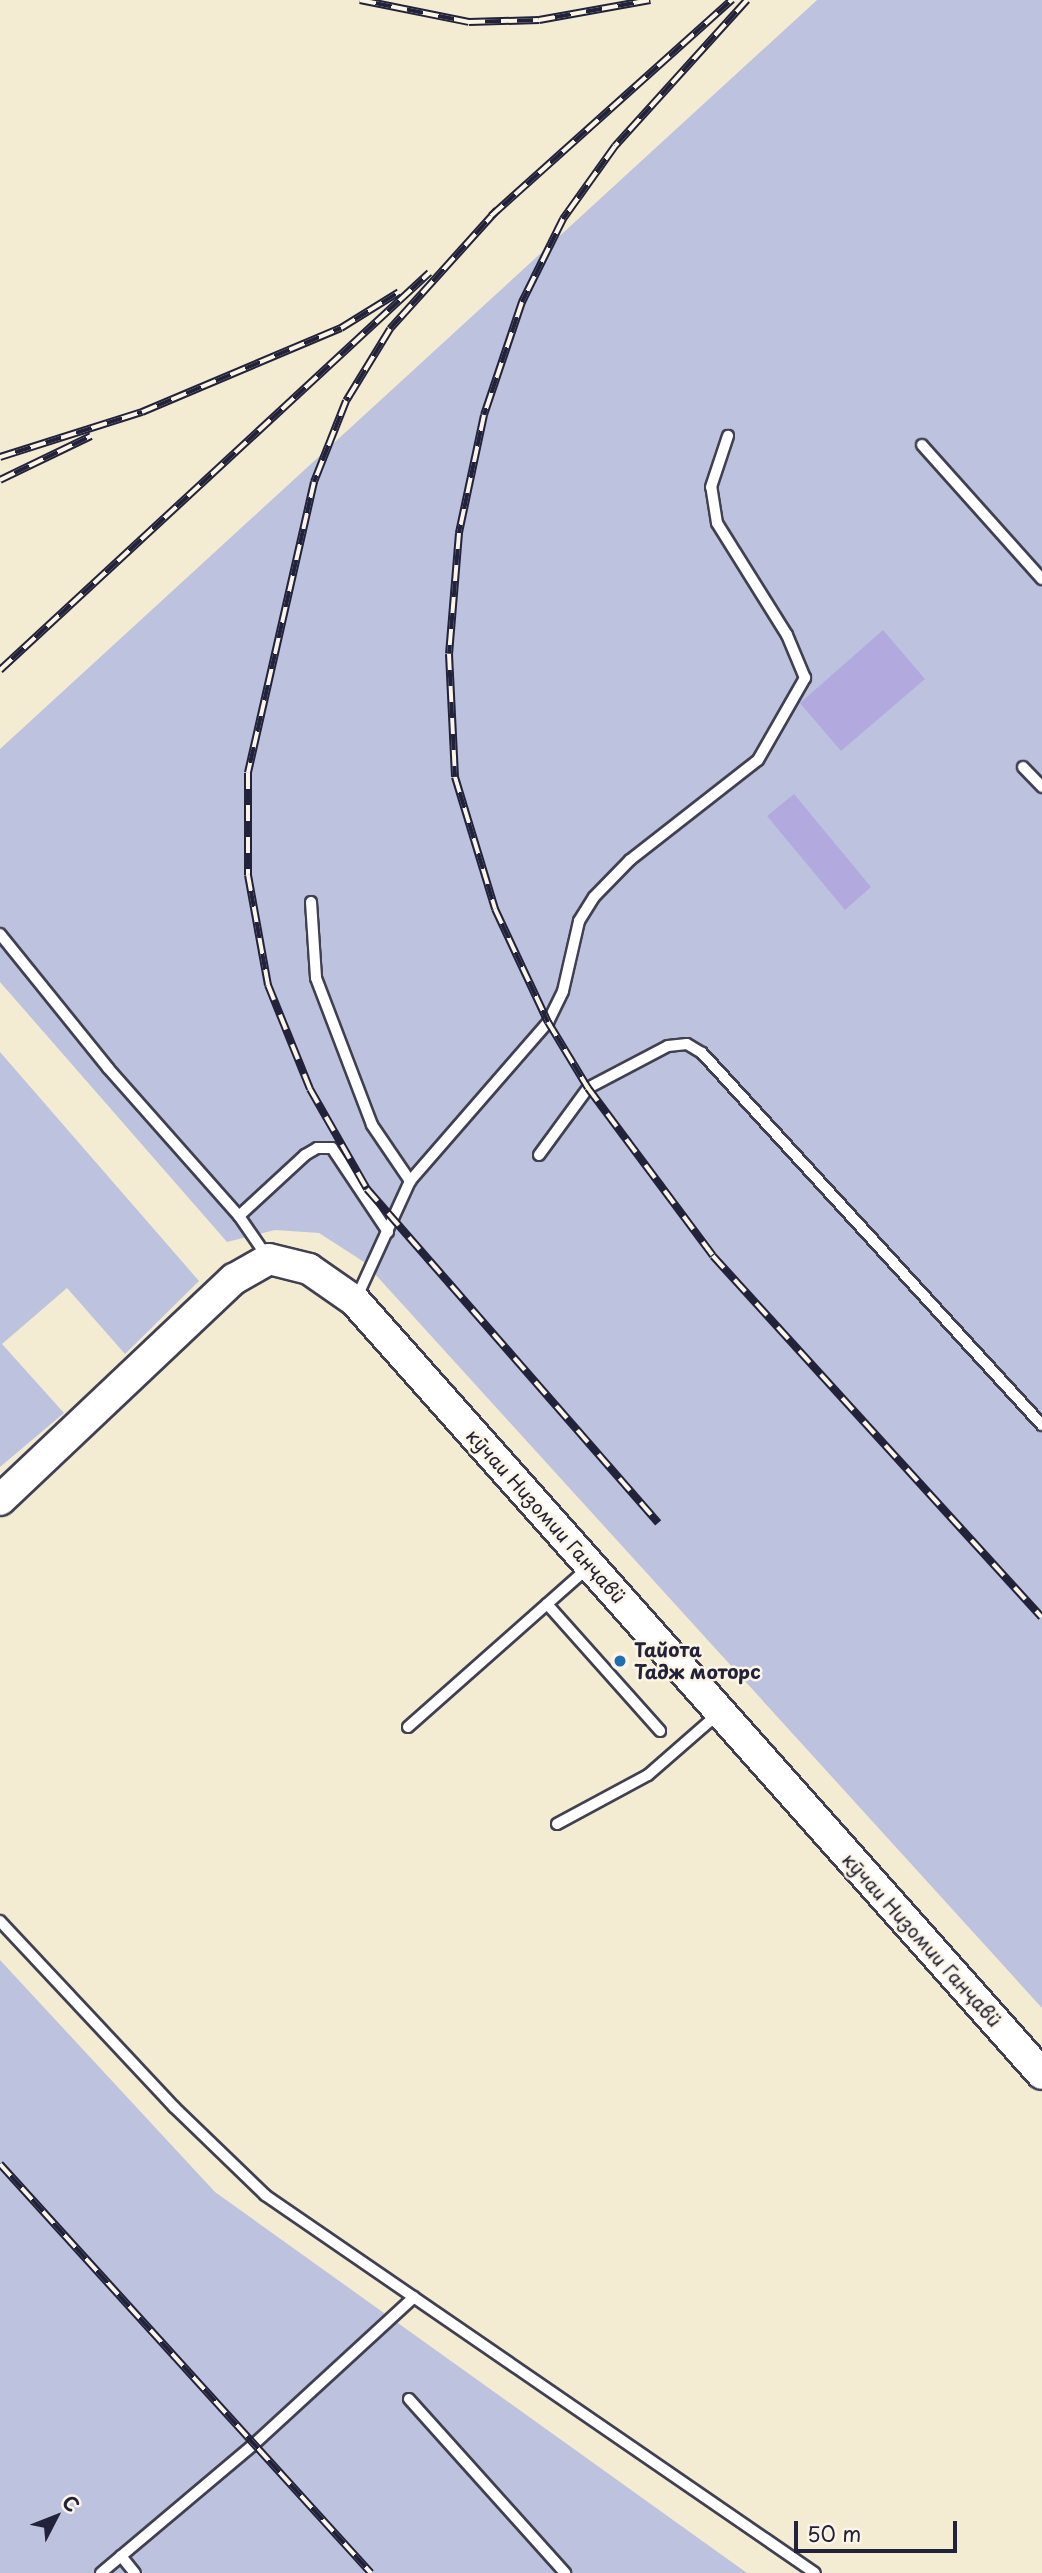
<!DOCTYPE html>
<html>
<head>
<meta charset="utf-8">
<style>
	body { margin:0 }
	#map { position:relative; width:1042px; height:2573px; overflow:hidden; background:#f3ecd3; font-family:"Playpen Sans",sans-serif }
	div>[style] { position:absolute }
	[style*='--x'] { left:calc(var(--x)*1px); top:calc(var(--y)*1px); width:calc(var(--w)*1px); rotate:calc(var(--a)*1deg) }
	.industrial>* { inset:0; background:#bdc3de }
	.building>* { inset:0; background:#b2a9df }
	.roads { filter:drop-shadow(2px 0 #414052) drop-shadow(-2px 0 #414052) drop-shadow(0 2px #414052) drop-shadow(0 -2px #414052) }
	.lane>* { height:10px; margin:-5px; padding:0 5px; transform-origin:5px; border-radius:5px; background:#fff }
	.secondary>* { height:30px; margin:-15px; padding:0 15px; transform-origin:15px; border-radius:15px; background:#fff }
	.rail>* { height:8px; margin-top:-4px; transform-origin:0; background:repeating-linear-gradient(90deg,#fcf5e5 0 16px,#22223b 0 32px); box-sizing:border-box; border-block:2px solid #22223b }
	.dots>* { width:19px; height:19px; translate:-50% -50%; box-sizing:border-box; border:4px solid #fcf5e5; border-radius:50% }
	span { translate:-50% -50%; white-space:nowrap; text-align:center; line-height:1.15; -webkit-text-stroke:5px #fcf5e5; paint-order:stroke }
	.street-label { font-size:19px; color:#22223b }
	.poi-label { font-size:19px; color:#22223b; font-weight:700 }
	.left { translate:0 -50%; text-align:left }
	.north { position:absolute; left:21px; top:2482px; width:70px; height:70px; -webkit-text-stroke:5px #fcf5e5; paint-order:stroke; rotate:48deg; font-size:19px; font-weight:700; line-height:28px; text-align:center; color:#22223b }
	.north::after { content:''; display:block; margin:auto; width:24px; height:32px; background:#22223b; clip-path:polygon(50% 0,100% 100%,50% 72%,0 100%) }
	.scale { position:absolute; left:794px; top:2521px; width:163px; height:32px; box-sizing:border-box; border:4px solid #22223b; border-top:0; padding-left:9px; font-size:21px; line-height:24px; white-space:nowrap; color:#22223b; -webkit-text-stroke:5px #fcf5e5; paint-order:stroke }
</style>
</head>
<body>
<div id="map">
	<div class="industrial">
		<div style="clip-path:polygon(817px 0,1042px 0,1042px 2008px,364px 1262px,319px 1233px,275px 1230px,227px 1242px,0 982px,0 749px)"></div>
		<div style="clip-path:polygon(0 1052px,199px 1281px,125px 1354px,67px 1288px,2px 1344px,64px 1413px,0 1467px)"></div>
		<div style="clip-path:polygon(0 1960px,215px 2192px,747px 2573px,0 2573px)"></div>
	</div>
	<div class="building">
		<div style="clip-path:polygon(883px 630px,925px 679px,841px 751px,800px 703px)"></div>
		<div style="clip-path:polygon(794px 794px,871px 887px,845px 910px,767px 816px)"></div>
	</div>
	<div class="roads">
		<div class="lane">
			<div style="--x:922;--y:445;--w:180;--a:48.2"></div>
			<div style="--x:1023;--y:767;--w:28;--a:46"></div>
			<div style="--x:311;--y:902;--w:76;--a:86.2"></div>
			<div style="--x:316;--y:978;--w:157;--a:69.1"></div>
			<div style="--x:372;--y:1125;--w:68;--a:55.8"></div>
			<div style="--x:0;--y:934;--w:172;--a:51.1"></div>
			<div style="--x:108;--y:1068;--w:198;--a:48.5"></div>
			<div style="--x:239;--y:1216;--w:51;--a:55.4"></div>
			<div style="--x:539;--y:1155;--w:83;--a:-53.8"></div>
			<div style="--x:588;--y:1088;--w:90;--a:-27.7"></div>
			<div style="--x:668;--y:1046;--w:19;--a:-6"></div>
			<div style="--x:687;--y:1044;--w:17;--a:31"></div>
			<div style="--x:702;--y:1053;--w:504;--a:47.57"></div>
			<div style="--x:239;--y:1216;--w:90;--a:-42.7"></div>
			<div style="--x:305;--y:1155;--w:14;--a:-30"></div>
			<div style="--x:317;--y:1148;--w:15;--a:0"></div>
			<div style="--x:332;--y:1148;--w:101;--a:56.3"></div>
			<div style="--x:356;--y:1299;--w:130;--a:-65.4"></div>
			<div style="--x:410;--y:1181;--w:211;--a:-49"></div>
			<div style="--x:548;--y:1022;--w:34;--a:-64"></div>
			<div style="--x:563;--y:991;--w:72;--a:-77.1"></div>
			<div style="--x:579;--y:921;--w:28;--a:-58"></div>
			<div style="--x:594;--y:897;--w:52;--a:-45.8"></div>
			<div style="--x:630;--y:860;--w:162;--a:-38"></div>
			<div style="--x:758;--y:760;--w:95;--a:-60.2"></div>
			<div style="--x:805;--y:678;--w:47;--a:-112.7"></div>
			<div style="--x:787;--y:635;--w:132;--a:-122"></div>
			<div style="--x:717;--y:523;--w:36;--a:-99"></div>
			<div style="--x:711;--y:487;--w:54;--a:-71.6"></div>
			<div style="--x:547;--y:1604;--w:170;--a:48.3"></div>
			<div style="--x:408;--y:1727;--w:240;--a:-41.5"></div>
			<div style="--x:557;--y:1824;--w:103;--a:-28.3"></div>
			<div style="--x:648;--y:1775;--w:93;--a:-41.1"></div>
			<div style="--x:0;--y:1921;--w:255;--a:46.9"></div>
			<div style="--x:174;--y:2107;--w:127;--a:44"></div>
			<div style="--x:265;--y:2195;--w:667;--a:34.5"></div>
			<div style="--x:409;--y:2399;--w:234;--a:48.1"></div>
			<div style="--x:121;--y:2556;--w:22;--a:51"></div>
			<div style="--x:101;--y:2573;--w:197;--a:-40.1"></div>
			<div style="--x:252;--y:2446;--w:220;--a:-42.6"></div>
		</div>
		<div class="secondary">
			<div style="--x:0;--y:1500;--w:322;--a:-43.4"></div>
			<div style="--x:234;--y:1279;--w:40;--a:-29.7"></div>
			<div style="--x:269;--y:1259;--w:41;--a:14"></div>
			<div style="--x:309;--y:1269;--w:56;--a:34.8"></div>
			<div style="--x:355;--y:1301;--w:1034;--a:48.37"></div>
		</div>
	</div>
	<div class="rail">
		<div style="--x:360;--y:0;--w:111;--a:11.4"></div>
		<div style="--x:469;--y:22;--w:70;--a:-1.6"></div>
		<div style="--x:539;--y:20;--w:113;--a:-10.2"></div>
		<div style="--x:747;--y:0;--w:197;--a:132.1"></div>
		<div style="--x:615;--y:146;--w:90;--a:125.5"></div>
		<div style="--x:563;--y:219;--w:93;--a:116.3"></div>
		<div style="--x:522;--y:302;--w:119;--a:108.6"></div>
		<div style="--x:484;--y:415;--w:121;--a:102"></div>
		<div style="--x:459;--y:533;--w:121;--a:94.7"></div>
		<div style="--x:449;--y:654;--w:123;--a:87.2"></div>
		<div style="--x:455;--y:777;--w:138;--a:73.1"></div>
		<div style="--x:495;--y:909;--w:125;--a:64.9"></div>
		<div style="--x:548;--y:1022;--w:77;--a:58.8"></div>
		<div style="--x:588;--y:1088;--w:209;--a:53.3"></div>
		<div style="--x:713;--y:1256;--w:488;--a:47.7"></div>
		<div style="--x:497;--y:210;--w:160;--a:132"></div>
		<div style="--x:390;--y:329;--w:84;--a:121.4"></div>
		<div style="--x:346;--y:401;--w:87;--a:111.6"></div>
		<div style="--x:314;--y:482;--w:298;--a:102.8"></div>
		<div style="--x:248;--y:773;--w:102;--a:90"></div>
		<div style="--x:248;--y:875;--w:112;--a:79.7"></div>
		<div style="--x:268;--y:985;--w:112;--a:68"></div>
		<div style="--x:310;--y:1089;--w:115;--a:60.3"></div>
		<div style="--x:367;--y:1189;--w:443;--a:48.9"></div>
		<div style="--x:491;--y:216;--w:324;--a:-41.9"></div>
		<div style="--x:0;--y:457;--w:149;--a:-17.6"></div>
		<div style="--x:142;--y:412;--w:216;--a:-22.9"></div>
		<div style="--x:341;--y:328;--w:68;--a:-31.8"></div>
		<div style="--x:0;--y:480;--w:101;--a:-25.8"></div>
		<div style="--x:0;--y:670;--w:585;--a:-42.78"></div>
		<div style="--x:0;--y:2164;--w:552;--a:47.79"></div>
	</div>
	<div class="dots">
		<div style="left:620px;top:1661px;background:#1f6fb2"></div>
	</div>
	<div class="street-label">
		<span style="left:546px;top:1516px;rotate:48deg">кӯчаи Низомии Ганҷавӣ</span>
		<span style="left:922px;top:1940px;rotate:48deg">кӯчаи Низомии Ганҷавӣ</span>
	</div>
	<div class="poi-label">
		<span class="left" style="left:634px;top:1661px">Тайота<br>Тадж моторс</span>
	</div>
	<div class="north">С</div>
	<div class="scale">50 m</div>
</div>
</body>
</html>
